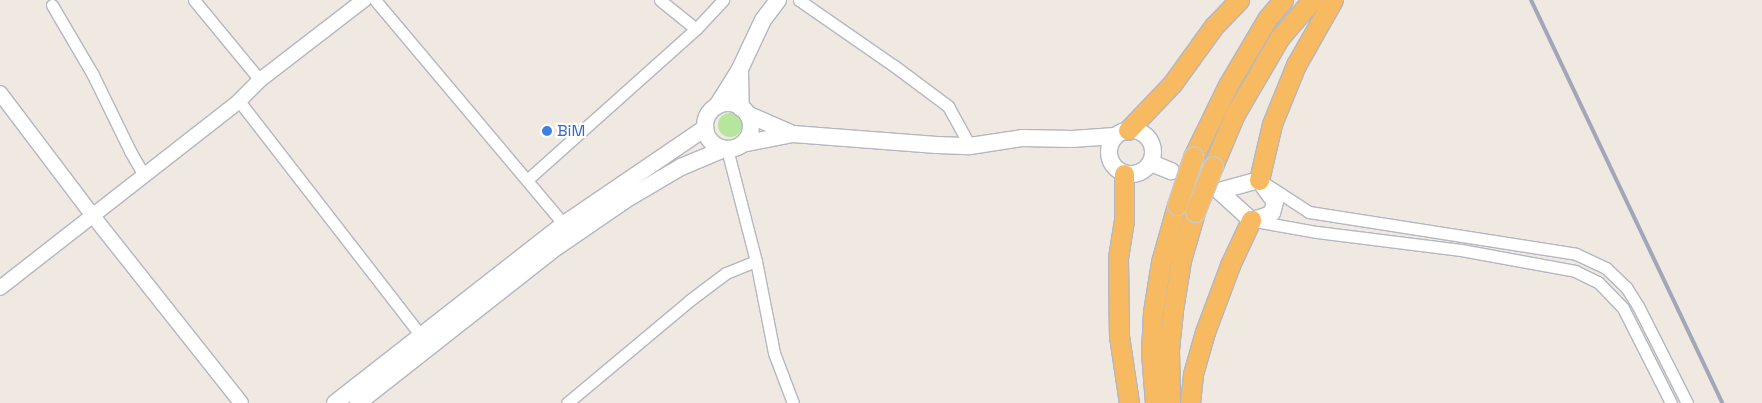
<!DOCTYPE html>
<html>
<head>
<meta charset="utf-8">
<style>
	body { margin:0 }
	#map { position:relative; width:1762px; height:403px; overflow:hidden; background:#efe9e1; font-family:"Space Grotesk",sans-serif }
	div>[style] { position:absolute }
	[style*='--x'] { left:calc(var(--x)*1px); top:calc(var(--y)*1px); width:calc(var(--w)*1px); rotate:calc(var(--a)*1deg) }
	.green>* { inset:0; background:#b6e59e }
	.round { border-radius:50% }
	.roads { filter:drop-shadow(1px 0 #b4b7c1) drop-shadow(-1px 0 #b4b7c1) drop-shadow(0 1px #b4b7c1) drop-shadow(0 -1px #b4b7c1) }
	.minor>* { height:11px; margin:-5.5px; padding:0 5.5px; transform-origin:5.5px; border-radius:5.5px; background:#fff }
	.tertiary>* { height:14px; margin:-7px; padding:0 7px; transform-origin:7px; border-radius:7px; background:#fff }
	.secondary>* { height:16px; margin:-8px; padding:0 8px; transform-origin:8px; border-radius:8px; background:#fff }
	.secondary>.ring { margin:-8px; padding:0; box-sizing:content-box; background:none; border:16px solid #fff; border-radius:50% }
	.trunk>* { height:19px; margin:-9.5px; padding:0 9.5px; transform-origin:9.5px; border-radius:9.5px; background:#f8ba60 }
	.rail>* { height:4px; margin:-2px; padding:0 2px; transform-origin:2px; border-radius:2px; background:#a3a6b8 }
	.bridges { filter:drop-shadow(1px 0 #c9c9c9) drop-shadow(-1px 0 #c9c9c9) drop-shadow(0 1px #c9c9c9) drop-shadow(0 -1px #c9c9c9) }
	.trunk-bridge>* { height:19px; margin:-9.5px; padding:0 9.5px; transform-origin:9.5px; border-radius:9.5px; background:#f8ba60 }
	.dots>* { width:14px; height:14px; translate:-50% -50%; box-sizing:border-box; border:2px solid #fff; border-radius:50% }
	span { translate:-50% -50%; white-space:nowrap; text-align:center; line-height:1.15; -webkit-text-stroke:4.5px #fff; paint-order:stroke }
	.shop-label { font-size:16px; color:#366cbe }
	.left { translate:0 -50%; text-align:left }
</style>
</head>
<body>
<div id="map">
	<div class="green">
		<div class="round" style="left:718px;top:113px;width:24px;height:24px"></div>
	</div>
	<div class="roads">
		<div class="minor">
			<div style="--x:194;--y:0;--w:104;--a:50.5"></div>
			<div style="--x:375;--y:0;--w:301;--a:49.9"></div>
			<div style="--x:660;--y:0;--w:46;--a:38.9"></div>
			<div style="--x:799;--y:0;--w:114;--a:34.7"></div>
			<div style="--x:893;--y:65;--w:69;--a:36.7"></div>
			<div style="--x:948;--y:106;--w:46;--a:61.2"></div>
			<div style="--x:52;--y:5;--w:81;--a:59.6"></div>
			<div style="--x:93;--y:75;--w:85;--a:64"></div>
			<div style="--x:130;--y:151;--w:28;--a:60"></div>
			<div style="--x:239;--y:101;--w:304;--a:52.2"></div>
			<div style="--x:727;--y:149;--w:116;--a:75.5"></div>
			<div style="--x:756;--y:261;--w:94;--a:78.9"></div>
			<div style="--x:774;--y:353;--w:53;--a:69.2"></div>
			<div style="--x:527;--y:180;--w:227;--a:-41.8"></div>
			<div style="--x:696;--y:29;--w:40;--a:-47"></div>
			<div style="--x:1266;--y:184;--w:51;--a:33.1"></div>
			<div style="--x:1309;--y:212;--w:270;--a:8.9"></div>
			<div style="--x:1576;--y:254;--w:33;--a:25"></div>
			<div style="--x:1606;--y:268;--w:28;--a:44"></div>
			<div style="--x:1626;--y:287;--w:22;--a:58"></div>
			<div style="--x:1638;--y:306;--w:109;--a:63.2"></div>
			<div style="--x:1255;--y:221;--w:63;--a:10.1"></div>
			<div style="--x:1317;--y:232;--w:145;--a:7.1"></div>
			<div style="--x:1461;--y:250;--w:116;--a:10.4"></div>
			<div style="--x:1575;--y:271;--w:25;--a:26"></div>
			<div style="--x:1598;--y:282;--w:36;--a:46"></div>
			<div style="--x:1623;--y:308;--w:106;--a:63.2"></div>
			<div style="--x:567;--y:403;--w:160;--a:-39.9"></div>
			<div style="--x:690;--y:300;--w:45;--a:-36.9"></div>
			<div style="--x:726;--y:273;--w:32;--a:-22"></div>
		</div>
		<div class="tertiary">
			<div style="--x:0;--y:93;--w:154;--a:52.9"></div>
			<div style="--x:93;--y:216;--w:238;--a:51.6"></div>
			<div style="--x:0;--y:288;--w:303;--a:-38"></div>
			<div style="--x:239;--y:101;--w:30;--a:-45"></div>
			<div style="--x:260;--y:80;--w:131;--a:-37.6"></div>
		</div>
		<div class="secondary">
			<div style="--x:740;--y:69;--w:54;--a:-64.9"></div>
			<div style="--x:763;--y:20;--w:25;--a:-53"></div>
			<div class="ring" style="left:705px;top:103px;width:30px;height:30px"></div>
			<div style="--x:717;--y:106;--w:44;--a:-58.1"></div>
			<div style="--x:740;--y:69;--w:39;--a:89"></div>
			<div class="ring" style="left:1109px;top:130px;width:28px;height:28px"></div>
			<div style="--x:793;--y:134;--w:144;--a:4.4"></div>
			<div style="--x:937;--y:145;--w:33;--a:2"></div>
			<div style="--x:970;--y:146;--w:54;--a:-8.6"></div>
			<div style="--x:1023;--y:138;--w:49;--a:1.2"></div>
			<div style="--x:1072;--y:139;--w:43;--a:-4"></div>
			<div style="--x:742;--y:144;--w:52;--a:-11.1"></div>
			<div style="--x:793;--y:134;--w:50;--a:-156.5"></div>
			<div style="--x:1151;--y:163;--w:22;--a:22"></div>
			<div style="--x:1259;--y:180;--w:27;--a:54"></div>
			<div style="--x:1275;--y:202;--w:11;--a:105"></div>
			<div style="--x:1272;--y:213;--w:10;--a:156"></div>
			<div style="--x:1263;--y:217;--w:12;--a:166"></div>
			<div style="--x:1251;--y:220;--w:43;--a:-137.8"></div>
			<div style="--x:1219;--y:191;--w:41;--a:-15.4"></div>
			<div style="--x:335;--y:403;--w:291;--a:-38"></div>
			<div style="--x:564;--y:224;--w:171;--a:-34.2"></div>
			<div style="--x:358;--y:403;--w:246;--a:-38.2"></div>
			<div style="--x:551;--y:251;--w:96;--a:-34.4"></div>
			<div style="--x:630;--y:197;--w:59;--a:-30.5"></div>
			<div style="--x:681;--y:167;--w:47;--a:-22.7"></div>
		</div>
		<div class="trunk">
			<div style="--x:1128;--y:130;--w:64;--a:-46.3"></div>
			<div style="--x:1172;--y:84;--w:72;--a:-54.1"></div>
			<div style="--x:1214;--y:26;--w:36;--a:-46"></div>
			<div style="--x:1193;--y:157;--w:80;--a:-64.1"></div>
			<div style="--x:1228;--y:85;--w:77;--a:-59.4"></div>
			<div style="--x:1267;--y:19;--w:25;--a:-50"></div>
			<div style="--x:1213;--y:166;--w:56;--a:-67.1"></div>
			<div style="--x:1235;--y:114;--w:89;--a:-59.7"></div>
			<div style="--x:1280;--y:37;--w:49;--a:-49.1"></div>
			<div style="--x:1124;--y:174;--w:46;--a:90"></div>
			<div style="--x:1124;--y:220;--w:38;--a:99"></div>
			<div style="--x:1118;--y:258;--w:78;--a:89.3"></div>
			<div style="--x:1119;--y:336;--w:68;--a:81.5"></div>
			<div style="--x:1259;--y:180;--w:57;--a:-76.9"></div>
			<div style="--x:1272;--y:124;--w:64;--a:-67.9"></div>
			<div style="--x:1296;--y:65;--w:75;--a:-60.4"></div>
			<div style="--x:1155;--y:403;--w:51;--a:-94.5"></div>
			<div style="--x:1151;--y:352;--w:40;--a:-87.1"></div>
			<div style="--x:1153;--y:312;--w:51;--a:-80.9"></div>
			<div style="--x:1161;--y:262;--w:59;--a:-74.3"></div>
			<div style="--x:1170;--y:403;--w:54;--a:-91.1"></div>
			<div style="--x:1169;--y:349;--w:39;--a:-84"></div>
			<div style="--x:1173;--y:310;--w:51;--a:-80.9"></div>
			<div style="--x:1181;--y:260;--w:50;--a:-73.7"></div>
			<div style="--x:1190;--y:403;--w:29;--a:-84"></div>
			<div style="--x:1193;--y:374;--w:44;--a:-74.1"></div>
			<div style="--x:1205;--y:332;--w:72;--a:-69.5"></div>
			<div style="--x:1230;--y:265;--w:50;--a:-65"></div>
		</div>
	</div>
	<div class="rail">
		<div style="--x:1531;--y:0;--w:446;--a:64.6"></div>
	</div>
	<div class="bridges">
		<div class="trunk-bridge">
			<div style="--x:1177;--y:205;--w:51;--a:-71.6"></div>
			<div style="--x:1195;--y:212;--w:49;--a:-68.6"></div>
		</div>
	</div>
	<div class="dots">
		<div style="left:547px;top:131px;background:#3f7fe0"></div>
	</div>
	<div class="shop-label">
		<span class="left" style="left:557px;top:131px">BiM</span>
	</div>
</div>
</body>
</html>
